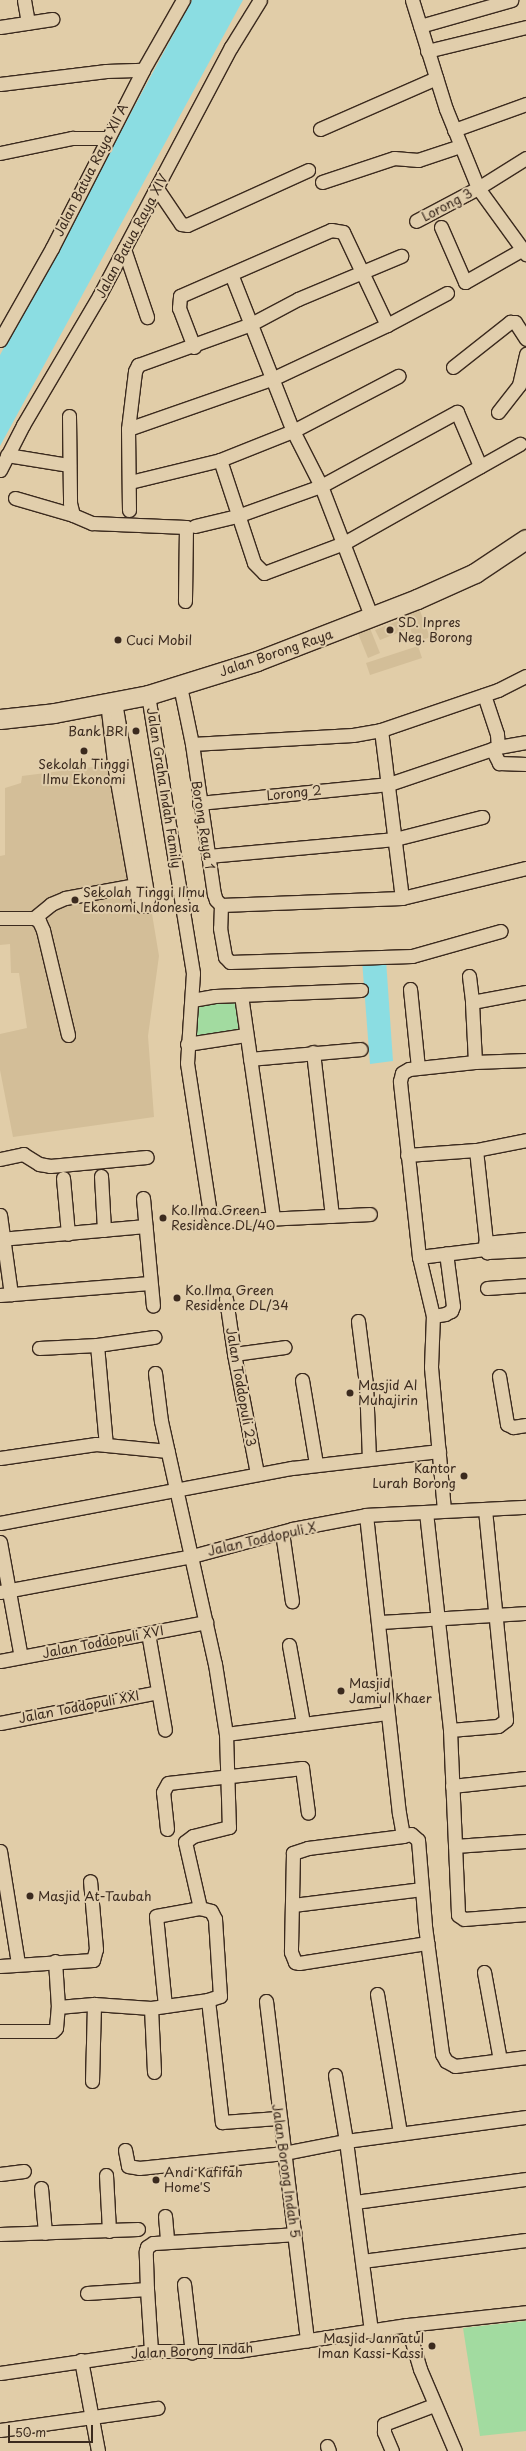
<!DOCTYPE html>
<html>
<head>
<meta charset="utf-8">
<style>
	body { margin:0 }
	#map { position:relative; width:526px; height:2451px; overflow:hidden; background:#e1cda8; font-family:"Playpen Sans",sans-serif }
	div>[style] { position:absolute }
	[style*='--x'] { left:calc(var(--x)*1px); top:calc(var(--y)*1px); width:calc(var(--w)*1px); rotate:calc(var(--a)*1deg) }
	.built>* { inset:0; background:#d3be98 }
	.green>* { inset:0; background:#a2dba0 }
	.water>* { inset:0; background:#8bdde2 }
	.roads { filter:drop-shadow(1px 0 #3b2a1e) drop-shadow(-1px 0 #3b2a1e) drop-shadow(0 1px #3b2a1e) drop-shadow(0 -1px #3b2a1e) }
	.street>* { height:13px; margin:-6.5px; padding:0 6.5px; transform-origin:6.5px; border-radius:6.5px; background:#e1ceac }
	.secondary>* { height:19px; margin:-9.5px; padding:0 9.5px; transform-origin:9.5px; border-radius:9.5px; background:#e1ceac }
	.dots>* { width:11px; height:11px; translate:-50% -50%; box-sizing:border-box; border:2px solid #e1ceac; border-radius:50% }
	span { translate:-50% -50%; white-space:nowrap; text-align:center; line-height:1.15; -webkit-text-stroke:4px #e1ceac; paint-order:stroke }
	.street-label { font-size:13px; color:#3b2a1e }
	.poi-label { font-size:13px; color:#3b2a1e }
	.left { translate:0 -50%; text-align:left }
	.right { translate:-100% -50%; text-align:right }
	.scale { position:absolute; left:8px; top:2425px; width:85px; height:18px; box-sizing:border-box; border:2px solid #3b2a1e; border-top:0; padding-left:5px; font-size:12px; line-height:14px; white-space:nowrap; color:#3b2a1e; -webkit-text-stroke:3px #e1ceac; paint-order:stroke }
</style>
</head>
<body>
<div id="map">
	<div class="built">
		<div style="clip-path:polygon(419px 608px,430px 637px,415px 643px,405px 612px)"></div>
		<div style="clip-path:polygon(400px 620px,405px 630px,380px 640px,375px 630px)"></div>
		<div style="clip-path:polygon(369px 626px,380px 653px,368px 658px,357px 631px)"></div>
		<div style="clip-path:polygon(418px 646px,422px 658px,370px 675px,366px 663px)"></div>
		<div style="clip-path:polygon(118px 709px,159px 956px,148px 1036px,154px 1117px,13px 1137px,0 1070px,0 1034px,27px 1028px,19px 973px,11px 973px,10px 944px,0 945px,0 856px,5px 855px,5px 788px,21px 783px,22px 776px,108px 765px,99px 714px)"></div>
	</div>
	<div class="green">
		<div style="clip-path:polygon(241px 995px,245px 1035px,187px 1044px,192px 1000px)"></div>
		<div style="clip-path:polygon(526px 2321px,526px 2431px,480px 2436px,463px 2328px)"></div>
	</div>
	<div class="water">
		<div style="clip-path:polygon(192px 0,243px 0,0 446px,0 355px)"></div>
		<div style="clip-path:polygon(362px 960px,386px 960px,393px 1061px,370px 1064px)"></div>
	</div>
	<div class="roads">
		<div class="street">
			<div style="--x:24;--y:0;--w:23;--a:80"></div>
			<div style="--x:412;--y:0;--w:114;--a:72.7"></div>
			<div style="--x:446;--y:109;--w:85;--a:67.9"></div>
			<div style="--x:478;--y:188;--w:70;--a:152"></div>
			<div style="--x:420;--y:26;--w:95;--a:-15.9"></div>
			<div style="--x:0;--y:27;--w:53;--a:-8.7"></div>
			<div style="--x:427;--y:51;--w:102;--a:-13.6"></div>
			<div style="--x:0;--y:84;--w:107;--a:-7"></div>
			<div style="--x:106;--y:71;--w:37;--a:-2"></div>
			<div style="--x:320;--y:129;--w:127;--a:-23.7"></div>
			<div style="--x:454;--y:130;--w:77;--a:-19.9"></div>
			<div style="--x:0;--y:153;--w:74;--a:-11.8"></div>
			<div style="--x:72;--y:138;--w:34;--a:0"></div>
			<div style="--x:526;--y:158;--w:57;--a:148"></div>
			<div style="--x:478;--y:188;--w:82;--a:54"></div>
			<div style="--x:322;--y:182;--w:76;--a:-18.4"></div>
			<div style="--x:394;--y:158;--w:24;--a:5"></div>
			<div style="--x:418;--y:160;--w:44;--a:-18.4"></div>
			<div style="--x:158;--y:190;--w:41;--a:55.9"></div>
			<div style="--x:181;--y:224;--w:6;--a:9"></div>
			<div style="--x:187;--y:225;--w:133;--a:-24.4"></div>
			<div style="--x:441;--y:227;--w:60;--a:66.4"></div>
			<div style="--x:465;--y:282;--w:67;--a:-29.6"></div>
			<div style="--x:124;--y:249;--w:72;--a:71.3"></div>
			<div style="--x:231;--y:274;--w:169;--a:68.5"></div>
			<div style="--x:293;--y:431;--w:62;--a:63"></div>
			<div style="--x:321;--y:486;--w:142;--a:68.9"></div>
			<div style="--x:0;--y:340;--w:106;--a:-60.5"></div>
			<div style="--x:52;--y:248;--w:200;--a:-62.9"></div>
			<div style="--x:143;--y:70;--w:81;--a:-60.3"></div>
			<div style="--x:194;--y:347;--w:42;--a:-111"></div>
			<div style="--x:179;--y:308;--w:12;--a:-85"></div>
			<div style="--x:180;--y:296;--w:165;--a:-23.6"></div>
			<div style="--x:331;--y:230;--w:12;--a:9"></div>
			<div style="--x:343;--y:232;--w:103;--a:64.7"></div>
			<div style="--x:453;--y:367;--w:73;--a:-38.3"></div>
			<div style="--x:510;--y:322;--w:5;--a:0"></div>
			<div style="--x:515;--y:322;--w:20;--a:57"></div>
			<div style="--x:498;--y:412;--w:34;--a:-52"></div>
			<div style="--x:519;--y:385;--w:32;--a:-77"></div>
			<div style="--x:69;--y:416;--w:87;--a:89.3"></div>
			<div style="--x:70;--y:503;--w:12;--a:76"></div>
			<div style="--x:73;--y:515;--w:21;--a:23"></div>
			<div style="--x:92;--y:523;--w:94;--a:2.4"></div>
			<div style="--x:186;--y:527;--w:74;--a:90.8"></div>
			<div style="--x:128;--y:429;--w:155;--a:-19.3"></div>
			<div style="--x:274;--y:378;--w:125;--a:-25.1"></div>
			<div style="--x:387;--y:325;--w:68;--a:-28.1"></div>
			<div style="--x:7;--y:455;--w:63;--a:9.2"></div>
			<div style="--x:220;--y:460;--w:108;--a:71.7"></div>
			<div style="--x:254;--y:563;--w:14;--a:45"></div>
			<div style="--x:264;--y:573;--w:85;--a:-20.6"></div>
			<div style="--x:344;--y:543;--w:202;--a:-29.4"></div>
			<div style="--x:0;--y:470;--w:51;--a:-62.9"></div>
			<div style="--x:23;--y:425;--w:150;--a:-59.5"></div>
			<div style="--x:99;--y:296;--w:282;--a:-62.1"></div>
			<div style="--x:231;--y:47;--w:55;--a:-58.3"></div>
			<div style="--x:130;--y:482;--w:93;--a:-13.7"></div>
			<div style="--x:220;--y:460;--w:79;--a:-21.7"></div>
			<div style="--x:293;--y:431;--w:119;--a:-27.6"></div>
			<div style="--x:15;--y:498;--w:60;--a:16.3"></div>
			<div style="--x:129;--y:510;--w:81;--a:-90.7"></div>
			<div style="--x:128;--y:429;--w:58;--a:-83.1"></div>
			<div style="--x:135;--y:371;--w:7;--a:-63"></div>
			<div style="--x:138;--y:365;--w:120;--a:-19.9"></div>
			<div style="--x:251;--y:324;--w:53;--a:-28"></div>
			<div style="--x:298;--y:299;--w:112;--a:-22.7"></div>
			<div style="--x:195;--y:526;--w:43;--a:-13.4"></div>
			<div style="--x:237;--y:516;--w:89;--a:-19.7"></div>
			<div style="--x:321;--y:486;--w:155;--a:-28.6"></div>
			<div style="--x:457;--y:412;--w:59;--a:66.9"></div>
			<div style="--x:180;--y:686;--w:59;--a:78.3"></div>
			<div style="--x:192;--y:744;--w:152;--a:81.7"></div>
			<div style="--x:214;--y:894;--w:6;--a:72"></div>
			<div style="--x:216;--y:900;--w:7;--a:45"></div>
			<div style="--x:148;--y:695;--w:282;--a:80.8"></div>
			<div style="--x:193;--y:973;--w:90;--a:93.8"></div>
			<div style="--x:187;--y:1063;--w:153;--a:81.3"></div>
			<div style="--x:210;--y:1214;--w:9;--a:49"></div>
			<div style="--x:216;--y:1221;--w:6;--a:0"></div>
			<div style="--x:222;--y:1221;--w:148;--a:-2.7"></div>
			<div style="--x:484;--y:695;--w:41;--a:71.6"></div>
			<div style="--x:497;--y:734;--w:13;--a:86"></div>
			<div style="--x:107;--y:702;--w:68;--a:83.3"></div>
			<div style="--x:115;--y:770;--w:133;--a:80"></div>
			<div style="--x:138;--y:901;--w:6;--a:51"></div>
			<div style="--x:142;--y:906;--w:4;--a:0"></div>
			<div style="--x:146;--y:906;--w:7;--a:-74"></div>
			<div style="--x:148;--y:899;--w:201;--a:-99.5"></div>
			<div style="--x:381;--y:730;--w:169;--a:82.9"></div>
			<div style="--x:192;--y:744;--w:161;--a:-3.2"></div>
			<div style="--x:353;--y:735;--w:28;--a:-10"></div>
			<div style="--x:381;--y:730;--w:124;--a:-18.9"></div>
			<div style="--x:498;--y:690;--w:31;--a:-27"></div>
			<div style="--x:492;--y:749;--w:16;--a:63"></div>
			<div style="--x:499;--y:763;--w:27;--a:2"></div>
			<div style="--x:199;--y:803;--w:191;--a:-5.7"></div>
			<div style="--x:389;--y:784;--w:115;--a:-18.7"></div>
			<div style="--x:498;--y:747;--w:28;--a:-10"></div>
			<div style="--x:208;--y:856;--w:188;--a:-5.2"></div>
			<div style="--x:395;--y:839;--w:90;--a:-14.2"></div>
			<div style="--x:221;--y:905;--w:23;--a:92"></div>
			<div style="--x:220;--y:928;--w:29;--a:80"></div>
			<div style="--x:225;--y:957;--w:7;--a:45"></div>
			<div style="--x:230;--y:962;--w:182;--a:-1.9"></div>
			<div style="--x:412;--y:956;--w:92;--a:-15.7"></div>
			<div style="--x:221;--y:905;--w:181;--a:-2.2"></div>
			<div style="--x:402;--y:898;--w:128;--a:-13.6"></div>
			<div style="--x:0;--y:918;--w:34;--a:0"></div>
			<div style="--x:34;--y:918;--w:6;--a:31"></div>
			<div style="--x:39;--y:921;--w:10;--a:66"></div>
			<div style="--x:43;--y:930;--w:108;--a:76.6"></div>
			<div style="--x:34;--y:918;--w:22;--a:-39"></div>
			<div style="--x:51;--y:904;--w:15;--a:-23"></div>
			<div style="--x:65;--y:898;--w:72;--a:-10.4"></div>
			<div style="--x:469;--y:976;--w:26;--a:83"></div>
			<div style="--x:410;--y:989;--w:79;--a:84.2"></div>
			<div style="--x:241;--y:995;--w:225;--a:81.8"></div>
			<div style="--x:192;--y:1000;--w:23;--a:-10"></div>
			<div style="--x:215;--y:996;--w:146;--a:-2.4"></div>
			<div style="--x:187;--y:1044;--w:59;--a:-8.8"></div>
			<div style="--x:313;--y:1052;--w:165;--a:83.4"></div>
			<div style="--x:250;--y:1059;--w:111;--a:-5.1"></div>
			<div style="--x:475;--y:1062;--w:60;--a:-92.9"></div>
			<div style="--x:472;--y:1002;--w:55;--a:-10.5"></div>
			<div style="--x:476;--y:1150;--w:103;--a:83.8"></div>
			<div style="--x:487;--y:1252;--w:39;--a:-3"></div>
			<div style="--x:407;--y:1155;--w:69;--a:-4.1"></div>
			<div style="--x:476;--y:1150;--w:51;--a:-11.3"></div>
			<div style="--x:0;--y:1159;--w:24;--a:-12"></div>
			<div style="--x:23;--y:1154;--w:19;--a:32"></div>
			<div style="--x:39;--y:1164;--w:11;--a:10"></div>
			<div style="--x:50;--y:1166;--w:97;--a:-5.3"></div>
			<div style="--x:101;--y:1176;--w:54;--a:86.8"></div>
			<div style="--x:63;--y:1178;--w:56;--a:84.9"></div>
			<div style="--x:143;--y:1198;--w:108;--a:84.7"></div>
			<div style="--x:0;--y:1215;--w:80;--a:82.1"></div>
			<div style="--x:0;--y:1239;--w:146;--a:-5.1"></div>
			<div style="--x:485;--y:1243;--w:41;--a:-5.6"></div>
			<div style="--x:419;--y:1257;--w:66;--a:-6.9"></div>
			<div style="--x:487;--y:1288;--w:39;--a:-4"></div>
			<div style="--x:0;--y:1295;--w:150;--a:-4.6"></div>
			<div style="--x:226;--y:1299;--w:56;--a:81.7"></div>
			<div style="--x:234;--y:1354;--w:122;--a:79.1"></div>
			<div style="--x:433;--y:1316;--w:12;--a:-9"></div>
			<div style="--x:445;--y:1314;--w:7;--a:-27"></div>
			<div style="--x:451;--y:1311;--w:5;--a:-68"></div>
			<div style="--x:453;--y:1306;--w:53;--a:-97.5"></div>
			<div style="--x:358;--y:1321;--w:64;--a:82.8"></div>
			<div style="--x:366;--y:1384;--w:74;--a:87.7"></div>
			<div style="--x:97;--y:1345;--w:100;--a:84.9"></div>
			<div style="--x:39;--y:1348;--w:58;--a:-3"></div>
			<div style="--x:97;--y:1345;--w:58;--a:-8"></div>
			<div style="--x:234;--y:1354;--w:51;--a:-7.8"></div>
			<div style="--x:155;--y:1373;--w:48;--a:82.9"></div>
			<div style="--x:161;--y:1421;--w:249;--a:77.5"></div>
			<div style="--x:215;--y:1664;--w:71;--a:81.1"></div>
			<div style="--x:226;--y:1734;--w:93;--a:88.2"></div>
			<div style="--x:229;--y:1827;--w:37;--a:166"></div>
			<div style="--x:193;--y:1836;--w:10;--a:143"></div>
			<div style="--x:185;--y:1842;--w:68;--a:77.2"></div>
			<div style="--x:499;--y:1376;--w:49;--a:80.5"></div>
			<div style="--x:507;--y:1424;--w:7;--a:27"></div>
			<div style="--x:513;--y:1427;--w:13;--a:-9"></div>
			<div style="--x:302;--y:1380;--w:85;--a:80.5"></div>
			<div style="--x:0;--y:1458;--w:97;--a:-8.3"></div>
			<div style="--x:96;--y:1444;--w:72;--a:5.6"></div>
			<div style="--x:444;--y:1510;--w:144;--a:-95.2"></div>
			<div style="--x:431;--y:1367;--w:51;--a:-87.8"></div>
			<div style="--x:433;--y:1316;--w:61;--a:-103.3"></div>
			<div style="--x:419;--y:1257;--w:177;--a:-96.2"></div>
			<div style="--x:400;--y:1081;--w:8;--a:-76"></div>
			<div style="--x:402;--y:1073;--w:8;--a:-30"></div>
			<div style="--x:409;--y:1069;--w:66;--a:-6.1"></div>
			<div style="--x:475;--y:1062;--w:51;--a:-2.2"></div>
			<div style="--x:426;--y:1512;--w:219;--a:83.7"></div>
			<div style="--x:450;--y:1730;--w:185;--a:87.5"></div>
			<div style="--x:458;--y:1915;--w:7;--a:34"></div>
			<div style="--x:464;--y:1919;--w:62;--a:-4.6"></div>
			<div style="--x:366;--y:1515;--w:300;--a:83.7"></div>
			<div style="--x:399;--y:1813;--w:23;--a:80"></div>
			<div style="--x:403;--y:1836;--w:8;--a:-14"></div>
			<div style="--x:411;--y:1834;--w:9;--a:41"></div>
			<div style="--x:418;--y:1840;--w:86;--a:85.3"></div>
			<div style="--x:425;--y:1926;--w:129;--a:82.4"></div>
			<div style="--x:442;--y:2054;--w:8;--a:60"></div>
			<div style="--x:446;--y:2061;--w:10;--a:29"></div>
			<div style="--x:455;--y:2066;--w:72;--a:-7.2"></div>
			<div style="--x:0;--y:1523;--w:297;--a:-10.7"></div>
			<div style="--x:292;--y:1468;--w:148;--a:-6.6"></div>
			<div style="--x:282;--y:1532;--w:70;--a:81.8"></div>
			<div style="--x:0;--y:1542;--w:117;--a:79.7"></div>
			<div style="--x:0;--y:1592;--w:195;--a:-10.6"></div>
			<div style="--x:192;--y:1556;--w:104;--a:-15.1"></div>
			<div style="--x:292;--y:1529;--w:75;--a:-10.7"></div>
			<div style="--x:366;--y:1515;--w:160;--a:-2.9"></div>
			<div style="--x:379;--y:1622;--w:147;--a:-3.5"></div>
			<div style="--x:148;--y:1633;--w:98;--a:80.1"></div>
			<div style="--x:289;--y:1645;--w:79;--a:79.8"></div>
			<div style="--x:0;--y:1661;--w:210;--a:-10.7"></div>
			<div style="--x:0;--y:1723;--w:161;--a:-11.1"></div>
			<div style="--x:450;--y:1730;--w:48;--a:-4.8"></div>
			<div style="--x:498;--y:1726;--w:10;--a:-37"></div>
			<div style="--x:506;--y:1720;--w:212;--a:-95.7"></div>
			<div style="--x:226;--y:1734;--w:162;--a:-7.4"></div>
			<div style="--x:452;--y:1786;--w:74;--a:-6.2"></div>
			<div style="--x:167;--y:1829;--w:37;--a:-96"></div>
			<div style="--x:163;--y:1792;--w:10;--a:-61"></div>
			<div style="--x:168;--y:1783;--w:135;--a:-6.4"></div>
			<div style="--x:302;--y:1768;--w:45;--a:82.4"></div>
			<div style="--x:403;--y:1836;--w:96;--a:172.8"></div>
			<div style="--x:308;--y:1848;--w:16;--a:162"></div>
			<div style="--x:293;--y:1853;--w:99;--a:91.2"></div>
			<div style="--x:291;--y:1952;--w:11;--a:68"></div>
			<div style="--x:295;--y:1962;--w:4;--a:14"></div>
			<div style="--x:299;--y:1963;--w:130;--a:-8.9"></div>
			<div style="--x:455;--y:1846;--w:71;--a:-4"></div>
			<div style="--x:0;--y:1851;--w:113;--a:80.9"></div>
			<div style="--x:293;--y:1905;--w:130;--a:-7.1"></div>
			<div style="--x:0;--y:1966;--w:93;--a:-3.7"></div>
			<div style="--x:93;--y:1960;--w:11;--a:-75"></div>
			<div style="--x:96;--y:1949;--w:68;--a:-95"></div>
			<div style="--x:484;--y:1972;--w:89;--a:79.7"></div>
			<div style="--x:377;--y:1994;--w:141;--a:80.6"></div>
			<div style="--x:266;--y:2001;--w:342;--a:83.1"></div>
			<div style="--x:165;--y:2006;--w:90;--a:-95.7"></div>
			<div style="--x:156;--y:1916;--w:45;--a:-10.3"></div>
			<div style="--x:200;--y:1908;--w:11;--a:15"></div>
			<div style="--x:211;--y:1911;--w:9;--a:63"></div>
			<div style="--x:215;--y:1919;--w:77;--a:86.3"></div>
			<div style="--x:220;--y:1996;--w:13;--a:162"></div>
			<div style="--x:58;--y:2007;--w:36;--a:-5"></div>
			<div style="--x:94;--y:2004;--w:57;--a:4"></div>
			<div style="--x:151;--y:2008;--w:58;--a:-8"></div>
			<div style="--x:208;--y:2000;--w:123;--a:83.5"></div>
			<div style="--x:222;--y:2122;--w:56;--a:-4.1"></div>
			<div style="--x:151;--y:2008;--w:64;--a:87.3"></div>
			<div style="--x:0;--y:2031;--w:53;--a:0"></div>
			<div style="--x:53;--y:2031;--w:4;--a:-45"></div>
			<div style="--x:56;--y:2028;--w:21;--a:-85"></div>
			<div style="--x:58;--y:2007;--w:46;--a:-93.7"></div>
			<div style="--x:335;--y:2075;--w:67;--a:80.5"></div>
			<div style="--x:346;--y:2141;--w:192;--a:82.5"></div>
			<div style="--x:92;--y:2081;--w:77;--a:-88.5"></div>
			<div style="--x:125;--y:2150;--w:16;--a:79"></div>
			<div style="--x:128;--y:2166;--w:11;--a:10"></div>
			<div style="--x:139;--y:2168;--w:146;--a:-5.9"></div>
			<div style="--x:284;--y:2153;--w:63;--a:-11"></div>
			<div style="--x:346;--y:2141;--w:182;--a:-7.6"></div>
			<div style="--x:0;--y:2174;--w:24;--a:-7"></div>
			<div style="--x:106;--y:2175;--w:56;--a:86.9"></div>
			<div style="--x:41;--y:2188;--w:45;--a:84.9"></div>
			<div style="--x:355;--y:2202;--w:173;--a:-7.7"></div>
			<div style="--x:165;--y:2216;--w:25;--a:85"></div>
			<div style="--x:0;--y:2234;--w:138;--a:-2.1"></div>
			<div style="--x:362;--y:2261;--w:165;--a:-7.3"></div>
			<div style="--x:184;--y:2284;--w:69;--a:83.4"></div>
			<div style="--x:147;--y:2289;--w:38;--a:-92"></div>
			<div style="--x:146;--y:2251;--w:4;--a:-76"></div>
			<div style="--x:147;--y:2247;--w:7;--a:-34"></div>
			<div style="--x:153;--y:2243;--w:142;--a:-3.6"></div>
			<div style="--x:87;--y:2293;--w:60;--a:-3.8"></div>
			<div style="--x:147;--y:2289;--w:62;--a:86.3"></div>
			<div style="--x:407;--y:2325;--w:46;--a:73.5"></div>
			<div style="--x:420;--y:2369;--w:89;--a:66.9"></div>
			<div style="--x:81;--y:2360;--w:93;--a:79.4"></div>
			<div style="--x:0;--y:2373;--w:153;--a:-8.3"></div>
			<div style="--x:151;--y:2351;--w:86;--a:0"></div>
			<div style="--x:237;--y:2351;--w:172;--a:-8.7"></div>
			<div style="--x:407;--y:2325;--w:120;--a:-6.2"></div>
			<div style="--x:0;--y:2430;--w:159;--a:-8"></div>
			<div style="--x:327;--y:2446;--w:5;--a:68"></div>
			<div style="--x:392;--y:2451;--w:21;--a:-113"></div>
			<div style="--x:384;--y:2432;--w:8;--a:-90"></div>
			<div style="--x:384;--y:2424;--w:53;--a:-20.8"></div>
		</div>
		<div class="secondary">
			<div style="--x:0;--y:719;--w:54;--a:-6.3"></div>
			<div style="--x:54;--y:713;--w:96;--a:-10.8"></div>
			<div style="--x:148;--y:695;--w:114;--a:-17.3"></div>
			<div style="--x:257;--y:661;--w:172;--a:-21.2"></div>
			<div style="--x:417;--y:599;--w:64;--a:-24.1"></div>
			<div style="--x:475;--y:573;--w:61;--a:-33.7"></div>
		</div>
	</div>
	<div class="dots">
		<div style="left:390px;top:630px;background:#3b2a1e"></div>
		<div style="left:118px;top:640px;background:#3b2a1e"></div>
		<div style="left:136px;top:731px;background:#3b2a1e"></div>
		<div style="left:84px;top:751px;background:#3b2a1e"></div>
		<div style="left:75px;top:900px;background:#3b2a1e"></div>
		<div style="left:163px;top:1218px;background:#3b2a1e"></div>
		<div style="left:177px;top:1298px;background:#3b2a1e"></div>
		<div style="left:350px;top:1393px;background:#3b2a1e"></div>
		<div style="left:464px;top:1476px;background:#3b2a1e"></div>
		<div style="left:341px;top:1691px;background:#3b2a1e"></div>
		<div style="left:30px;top:1896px;background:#3b2a1e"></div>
		<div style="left:156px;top:2180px;background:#3b2a1e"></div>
		<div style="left:432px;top:2346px;background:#3b2a1e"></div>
	</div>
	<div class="street-label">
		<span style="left:91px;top:170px;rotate:-63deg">Jalan Batua Raya XII A</span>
		<span style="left:447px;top:205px;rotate:-28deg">Lorong 3</span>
		<span style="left:132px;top:236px;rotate:-62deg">Jalan Batua Raya XIV</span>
		<span style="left:276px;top:653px;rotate:-19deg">Jalan Borong Raya</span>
		<span style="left:164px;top:788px;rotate:81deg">Jalan Graha Indah Family</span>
		<span style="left:294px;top:793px;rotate:-6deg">Lorong 2</span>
		<span style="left:203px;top:825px;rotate:81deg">Borong Raya 1</span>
		<span style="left:241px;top:1387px;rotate:80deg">Jalan Toddopuli 23</span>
		<span style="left:262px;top:1539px;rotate:-13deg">Jalan Toddopuli X</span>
		<span style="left:103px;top:1642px;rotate:-11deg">Jalan Toddopuli XVI</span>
		<span style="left:79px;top:1707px;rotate:-11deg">Jalan Toddopuli XXI</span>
		<span style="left:286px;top:2171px;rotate:82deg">Jalan Borong Indah 5</span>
		<span style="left:192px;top:2351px;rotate:-3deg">Jalan Borong Indah</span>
	</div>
	<div class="poi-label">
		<span class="left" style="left:398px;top:630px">SD. Inpres<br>Neg. Borong</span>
		<span class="left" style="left:126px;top:640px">Cuci Mobil</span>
		<span class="right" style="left:128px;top:731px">Bank BRI</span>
		<span style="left:84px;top:772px">Sekolah Tinggi<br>Ilmu Ekonomi</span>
		<span class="left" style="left:83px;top:900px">Sekolah Tinggi Ilmu<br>Ekonomi Indonesia</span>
		<span class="left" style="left:171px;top:1218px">Ko.Ilma Green<br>Residence DL/40</span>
		<span class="left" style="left:185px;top:1298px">Ko.Ilma Green<br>Residence DL/34</span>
		<span class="left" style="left:358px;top:1393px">Masjid Al<br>Muhajirin</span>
		<span class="right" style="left:456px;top:1476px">Kantor<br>Lurah Borong</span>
		<span class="left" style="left:349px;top:1691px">Masjid<br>Jamiul Khaer</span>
		<span class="left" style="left:38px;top:1896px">Masjid At-Taubah</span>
		<span class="left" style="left:164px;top:2180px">Andi Kafifah<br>Home'S</span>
		<span class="right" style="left:424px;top:2346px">Masjid Jannatul<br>Iman Kassi-Kassi</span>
	</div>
	<div class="scale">50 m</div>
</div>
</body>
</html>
